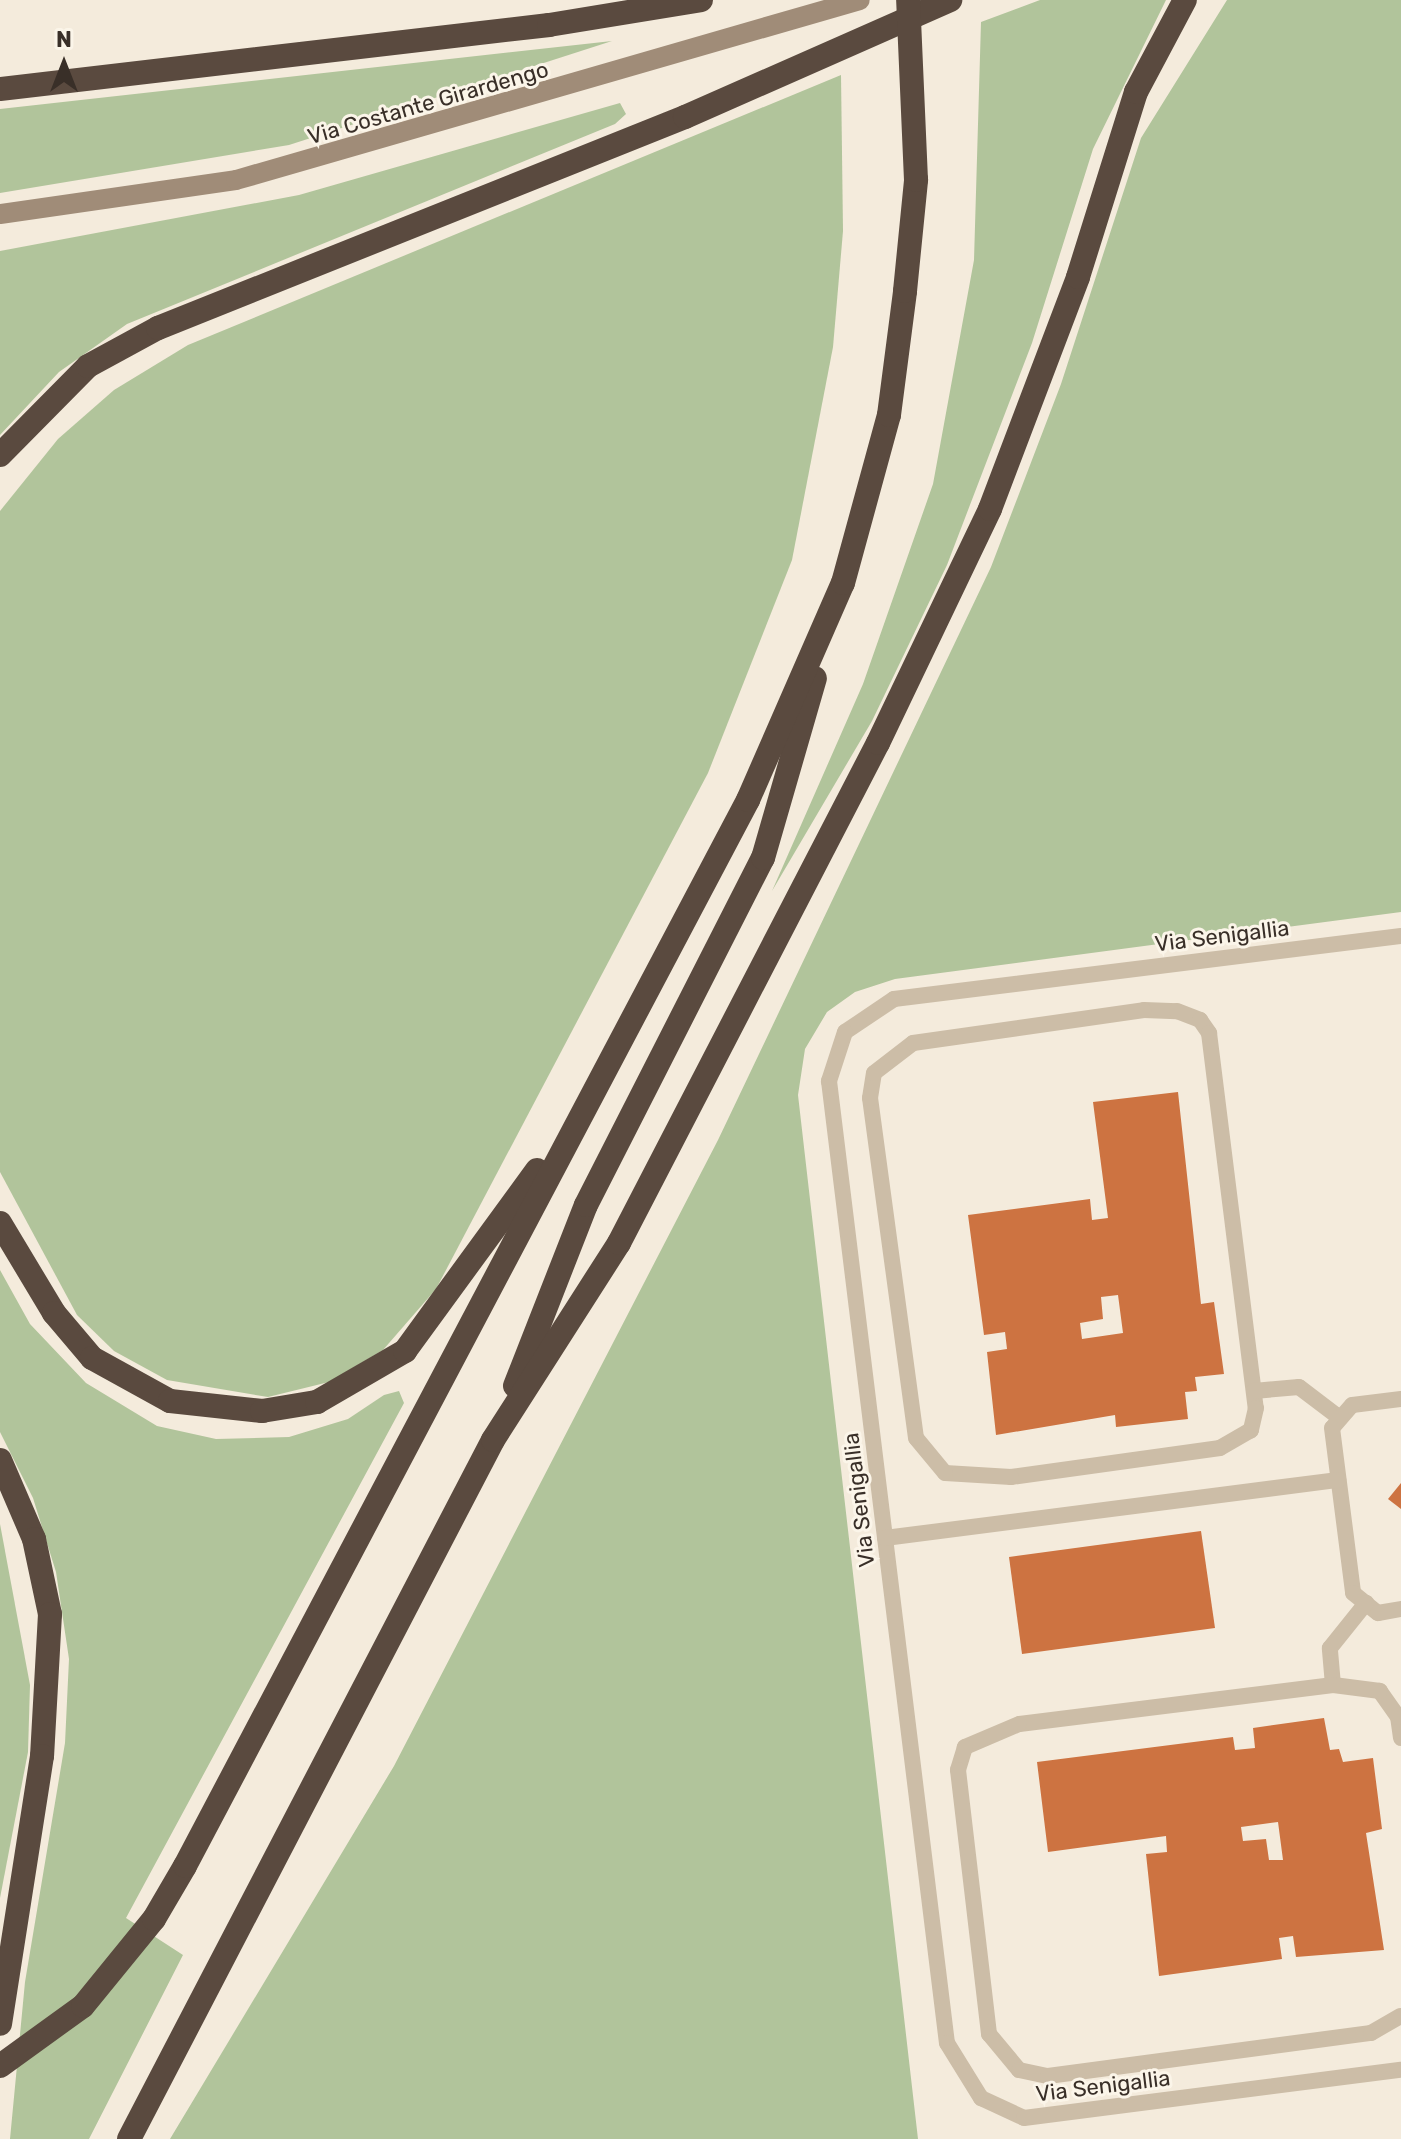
<!DOCTYPE html>
<html>
<head>
<meta charset="utf-8">
<style>
	body { margin:0 }
	#map { position:relative; width:1401px; height:2139px; overflow:hidden; background:#f4ebdc; font-family:Rubik,sans-serif }
	div>[style] { position:absolute }
	[style*='--x'] { left:calc(var(--x)*1px); top:calc(var(--y)*1px); width:calc(var(--w)*1px); rotate:calc(var(--a)*1deg) }
	.green>* { inset:0; background:#b1c49b }
	.building>* { inset:0; background:#cd7341 }
	.lane>* { height:16px; margin:-8px; padding:0 8px; transform-origin:8px; border-radius:8px; background:#ccbda7 }
	.secondary>* { height:20px; margin:-10px; padding:0 10px; transform-origin:10px; border-radius:10px; background:#a08c78 }
	.highway>* { height:24px; margin:-12px; padding:0 12px; transform-origin:12px; border-radius:12px; background:#5a4a3f }
	.highway-bridge>* { height:24px; margin:-12px; padding:0 12px; transform-origin:12px; border-radius:12px; background:#5a4a3f }
	span { translate:-50% -50%; white-space:nowrap; text-align:center; line-height:1.15; -webkit-text-stroke:6px #fbf5e9; paint-order:stroke }
	.street-label { font-size:22px; color:#392f28 }
	.north { position:absolute; left:24px; top:24px; width:80px; height:80px; -webkit-text-stroke:6px #fbf5e9; paint-order:stroke; rotate:0deg; font-size:22px; font-weight:700; line-height:32px; text-align:center; color:#392f28 }
	.north::after { content:''; display:block; margin:auto; width:28px; height:36px; background:#392f28; clip-path:polygon(50% 0,100% 100%,50% 72%,0 100%) }
</style>
</head>
<body>
<div id="map">
	<div class="green">
		<div style="clip-path:polygon(1040px 0,1166px 0,1093px 149px,1032px 343px,947px 565px,872px 721px,772px 891px,863px 684px,933px 484px,974px 260px,981px 22px)"></div>
		<div style="clip-path:polygon(1227px 0,1401px 0,1401px 912px,895px 979px,855px 992px,827px 1012px,805px 1049px,798px 1095px,918px 2139px,170px 2139px,394px 1766px,718px 1140px,991px 567px,1061px 384px,1141px 138px)"></div>
		<div style="clip-path:polygon(612px 41px,289px 145px,0 193px,0 109px)"></div>
		<div style="clip-path:polygon(841px 75px,843px 231px,833px 347px,792px 560px,708px 773px,436px 1289px,383px 1350px,329px 1382px,268px 1397px,167px 1380px,114px 1351px,77px 1315px,0 1172px,0 511px,58px 439px,114px 390px,188px 345px)"></div>
		<div style="clip-path:polygon(620px 103px,626px 114px,615px 124px,127px 324px,59px 372px,0 435px,0 251px,299px 195px)"></div>
		<div style="clip-path:polygon(0 1270px,30px 1324px,86px 1383px,157px 1426px,216px 1439px,289px 1437px,348px 1419px,384px 1395px,399px 1391px,404px 1403px,126px 1918px,183px 1955px,89px 2139px,10px 2139px,25px 1982px,65px 1743px,69px 1659px,56px 1572px,33px 1498px,0 1432px)"></div>
		<div style="clip-path:polygon(0 1524px,30px 1685px,28px 1752px,0 1898px)"></div>
	</div>
	<div class="building">
		<div style="clip-path:polygon(evenodd,1178px 1092px,1201px 1304px,1214px 1302px,1224px 1374px,1195px 1377px,1197px 1391px,1185px 1392px,1188px 1419px,1116px 1427px,1115px 1415px,996px 1435px,987px 1352px,1007px 1349px,1005px 1332px,984px 1335px,968px 1215px,1090px 1199px,1092px 1220px,1108px 1218px,1093px 1102px,1178px 1092px,1118px 1295px,1123px 1333px,1082px 1339px,1080px 1323px,1103px 1319px,1101px 1297px,1118px 1295px)"></div>
		<div style="clip-path:polygon(1401px 1483px,1401px 1509px,1388px 1499px)"></div>
		<div style="clip-path:polygon(1201px 1531px,1215px 1628px,1022px 1654px,1009px 1557px)"></div>
		<div style="clip-path:polygon(evenodd,1324px 1718px,1330px 1750px,1339px 1749px,1343px 1762px,1373px 1758px,1382px 1829px,1366px 1833px,1384px 1950px,1296px 1957px,1293px 1936px,1279px 1938px,1282px 1959px,1159px 1976px,1146px 1854px,1167px 1852px,1166px 1836px,1048px 1852px,1037px 1762px,1233px 1737px,1235px 1750px,1255px 1748px,1253px 1728px,1324px 1718px,1278px 1822px,1283px 1860px,1269px 1860px,1266px 1839px,1243px 1841px,1241px 1827px,1278px 1822px)"></div>
	</div>
	<div class="lane">
		<div style="--x:1401;--y:936;--w:511;--a:172.92"></div>
		<div style="--x:894;--y:999;--w:59;--a:146"></div>
		<div style="--x:845;--y:1032;--w:52;--a:108.1"></div>
		<div style="--x:829;--y:1081;--w:969;--a:83.01"></div>
		<div style="--x:947;--y:2043;--w:65;--a:58.3"></div>
		<div style="--x:981;--y:2098;--w:47;--a:24.9"></div>
		<div style="--x:1024;--y:2118;--w:380;--a:-7.3"></div>
		<div style="--x:1144;--y:1010;--w:33;--a:2"></div>
		<div style="--x:1177;--y:1011;--w:25;--a:21"></div>
		<div style="--x:1200;--y:1020;--w:16;--a:55"></div>
		<div style="--x:1209;--y:1033;--w:378;--a:82.9"></div>
		<div style="--x:1256;--y:1408;--w:23;--a:103"></div>
		<div style="--x:1251;--y:1430;--w:36;--a:150"></div>
		<div style="--x:1220;--y:1448;--w:211;--a:172.1"></div>
		<div style="--x:1011;--y:1477;--w:66;--a:-176.5"></div>
		<div style="--x:945;--y:1473;--w:45;--a:-129.6"></div>
		<div style="--x:916;--y:1438;--w:343;--a:-97.7"></div>
		<div style="--x:870;--y:1098;--w:25;--a:-81"></div>
		<div style="--x:874;--y:1073;--w:49;--a:-37.6"></div>
		<div style="--x:913;--y:1043;--w:233;--a:-8.1"></div>
		<div style="--x:1254;--y:1391;--w:45;--a:-5.1"></div>
		<div style="--x:1299;--y:1387;--w:51;--a:37.1"></div>
		<div style="--x:1401;--y:1399;--w:49;--a:173"></div>
		<div style="--x:1352;--y:1405;--w:30;--a:131"></div>
		<div style="--x:1332;--y:1428;--w:166;--a:82.7"></div>
		<div style="--x:1353;--y:1593;--w:32;--a:39"></div>
		<div style="--x:1378;--y:1613;--w:23;--a:-10"></div>
		<div style="--x:885;--y:1538;--w:457;--a:-7.3"></div>
		<div style="--x:1333;--y:1685;--w:37;--a:-95"></div>
		<div style="--x:1330;--y:1648;--w:58;--a:-51.3"></div>
		<div style="--x:1401;--y:1738;--w:21;--a:-98"></div>
		<div style="--x:1398;--y:1717;--w:32;--a:-125"></div>
		<div style="--x:1380;--y:1691;--w:47;--a:-172.7"></div>
		<div style="--x:1333;--y:1685;--w:316;--a:172.9"></div>
		<div style="--x:1019;--y:1724;--w:59;--a:156.9"></div>
		<div style="--x:965;--y:1747;--w:24;--a:107"></div>
		<div style="--x:958;--y:1770;--w:266;--a:83.3"></div>
		<div style="--x:989;--y:2034;--w:47;--a:50.2"></div>
		<div style="--x:1019;--y:2070;--w:30;--a:12"></div>
		<div style="--x:1048;--y:2076;--w:326;--a:-7.6"></div>
		<div style="--x:1371;--y:2033;--w:34;--a:-30"></div>
	</div>
	<div class="secondary">
		<div style="--x:0;--y:214;--w:238;--a:-8.2"></div>
		<div style="--x:236;--y:180;--w:649;--a:-16.09"></div>
	</div>
	<div class="highway">
		<div style="--x:0;--y:89;--w:553;--a:-6.65"></div>
		<div style="--x:549;--y:25;--w:154;--a:-9.3"></div>
		<div style="--x:0;--y:455;--w:125;--a:-45.3"></div>
		<div style="--x:88;--y:366;--w:80;--a:-28.5"></div>
		<div style="--x:158;--y:328;--w:568;--a:-21.82"></div>
		<div style="--x:685;--y:117;--w:290;--a:-23.8"></div>
		<div style="--x:0;--y:1223;--w:105;--a:59"></div>
		<div style="--x:54;--y:1313;--w:59;--a:49.8"></div>
		<div style="--x:92;--y:1358;--w:89;--a:28.9"></div>
		<div style="--x:170;--y:1401;--w:93;--a:6.2"></div>
		<div style="--x:262;--y:1411;--w:56;--a:-9.3"></div>
		<div style="--x:317;--y:1402;--w:102;--a:-30.1"></div>
		<div style="--x:405;--y:1351;--w:224;--a:-53.9"></div>
		<div style="--x:515;--y:1386;--w:194;--a:-68.6"></div>
		<div style="--x:586;--y:1205;--w:390;--a:-63"></div>
		<div style="--x:763;--y:858;--w:187;--a:-73.9"></div>
		<div style="--x:0;--y:1460;--w:86;--a:66.7"></div>
		<div style="--x:34;--y:1539;--w:77;--a:78"></div>
		<div style="--x:50;--y:1614;--w:142;--a:93.2"></div>
		<div style="--x:42;--y:1756;--w:271;--a:98.9"></div>
		<div style="--x:0;--y:2066;--w:102;--a:-35.9"></div>
		<div style="--x:83;--y:2006;--w:112;--a:-50.8"></div>
		<div style="--x:154;--y:1919;--w:61;--a:-59.7"></div>
		<div style="--x:185;--y:1866;--w:1206;--a:-62.16"></div>
		<div style="--x:748;--y:800;--w:237;--a:-66.4"></div>
		<div style="--x:129;--y:2139;--w:788;--a:-62.49"></div>
		<div style="--x:493;--y:1440;--w:234;--a:-57.4"></div>
		<div style="--x:619;--y:1243;--w:563;--a:-62.62"></div>
		<div style="--x:878;--y:743;--w:259;--a:-64.4"></div>
		<div style="--x:990;--y:509;--w:248;--a:-69.2"></div>
		<div style="--x:1078;--y:277;--w:194;--a:-72.6"></div>
		<div style="--x:1136;--y:92;--w:104;--a:-62"></div>
	</div>
	<div class="highway-bridge">
		<div style="--x:843;--y:583;--w:174;--a:-74.7"></div>
		<div style="--x:889;--y:415;--w:125;--a:-82.6"></div>
		<div style="--x:905;--y:291;--w:112;--a:-84.3"></div>
		<div style="--x:916;--y:180;--w:180;--a:-92.5"></div>
	</div>
	<div class="street-label">
		<span style="left:428px;top:103px;rotate:-16deg">Via Costante Girardengo</span>
		<span style="left:1222px;top:936px;rotate:-7deg">Via Senigallia</span>
		<span style="left:859px;top:1500px;rotate:-97deg">Via Senigallia</span>
		<span style="left:1103px;top:2086px;rotate:-7deg">Via Senigallia</span>
	</div>
	<div class="north">N</div>
</div>
</body>
</html>
